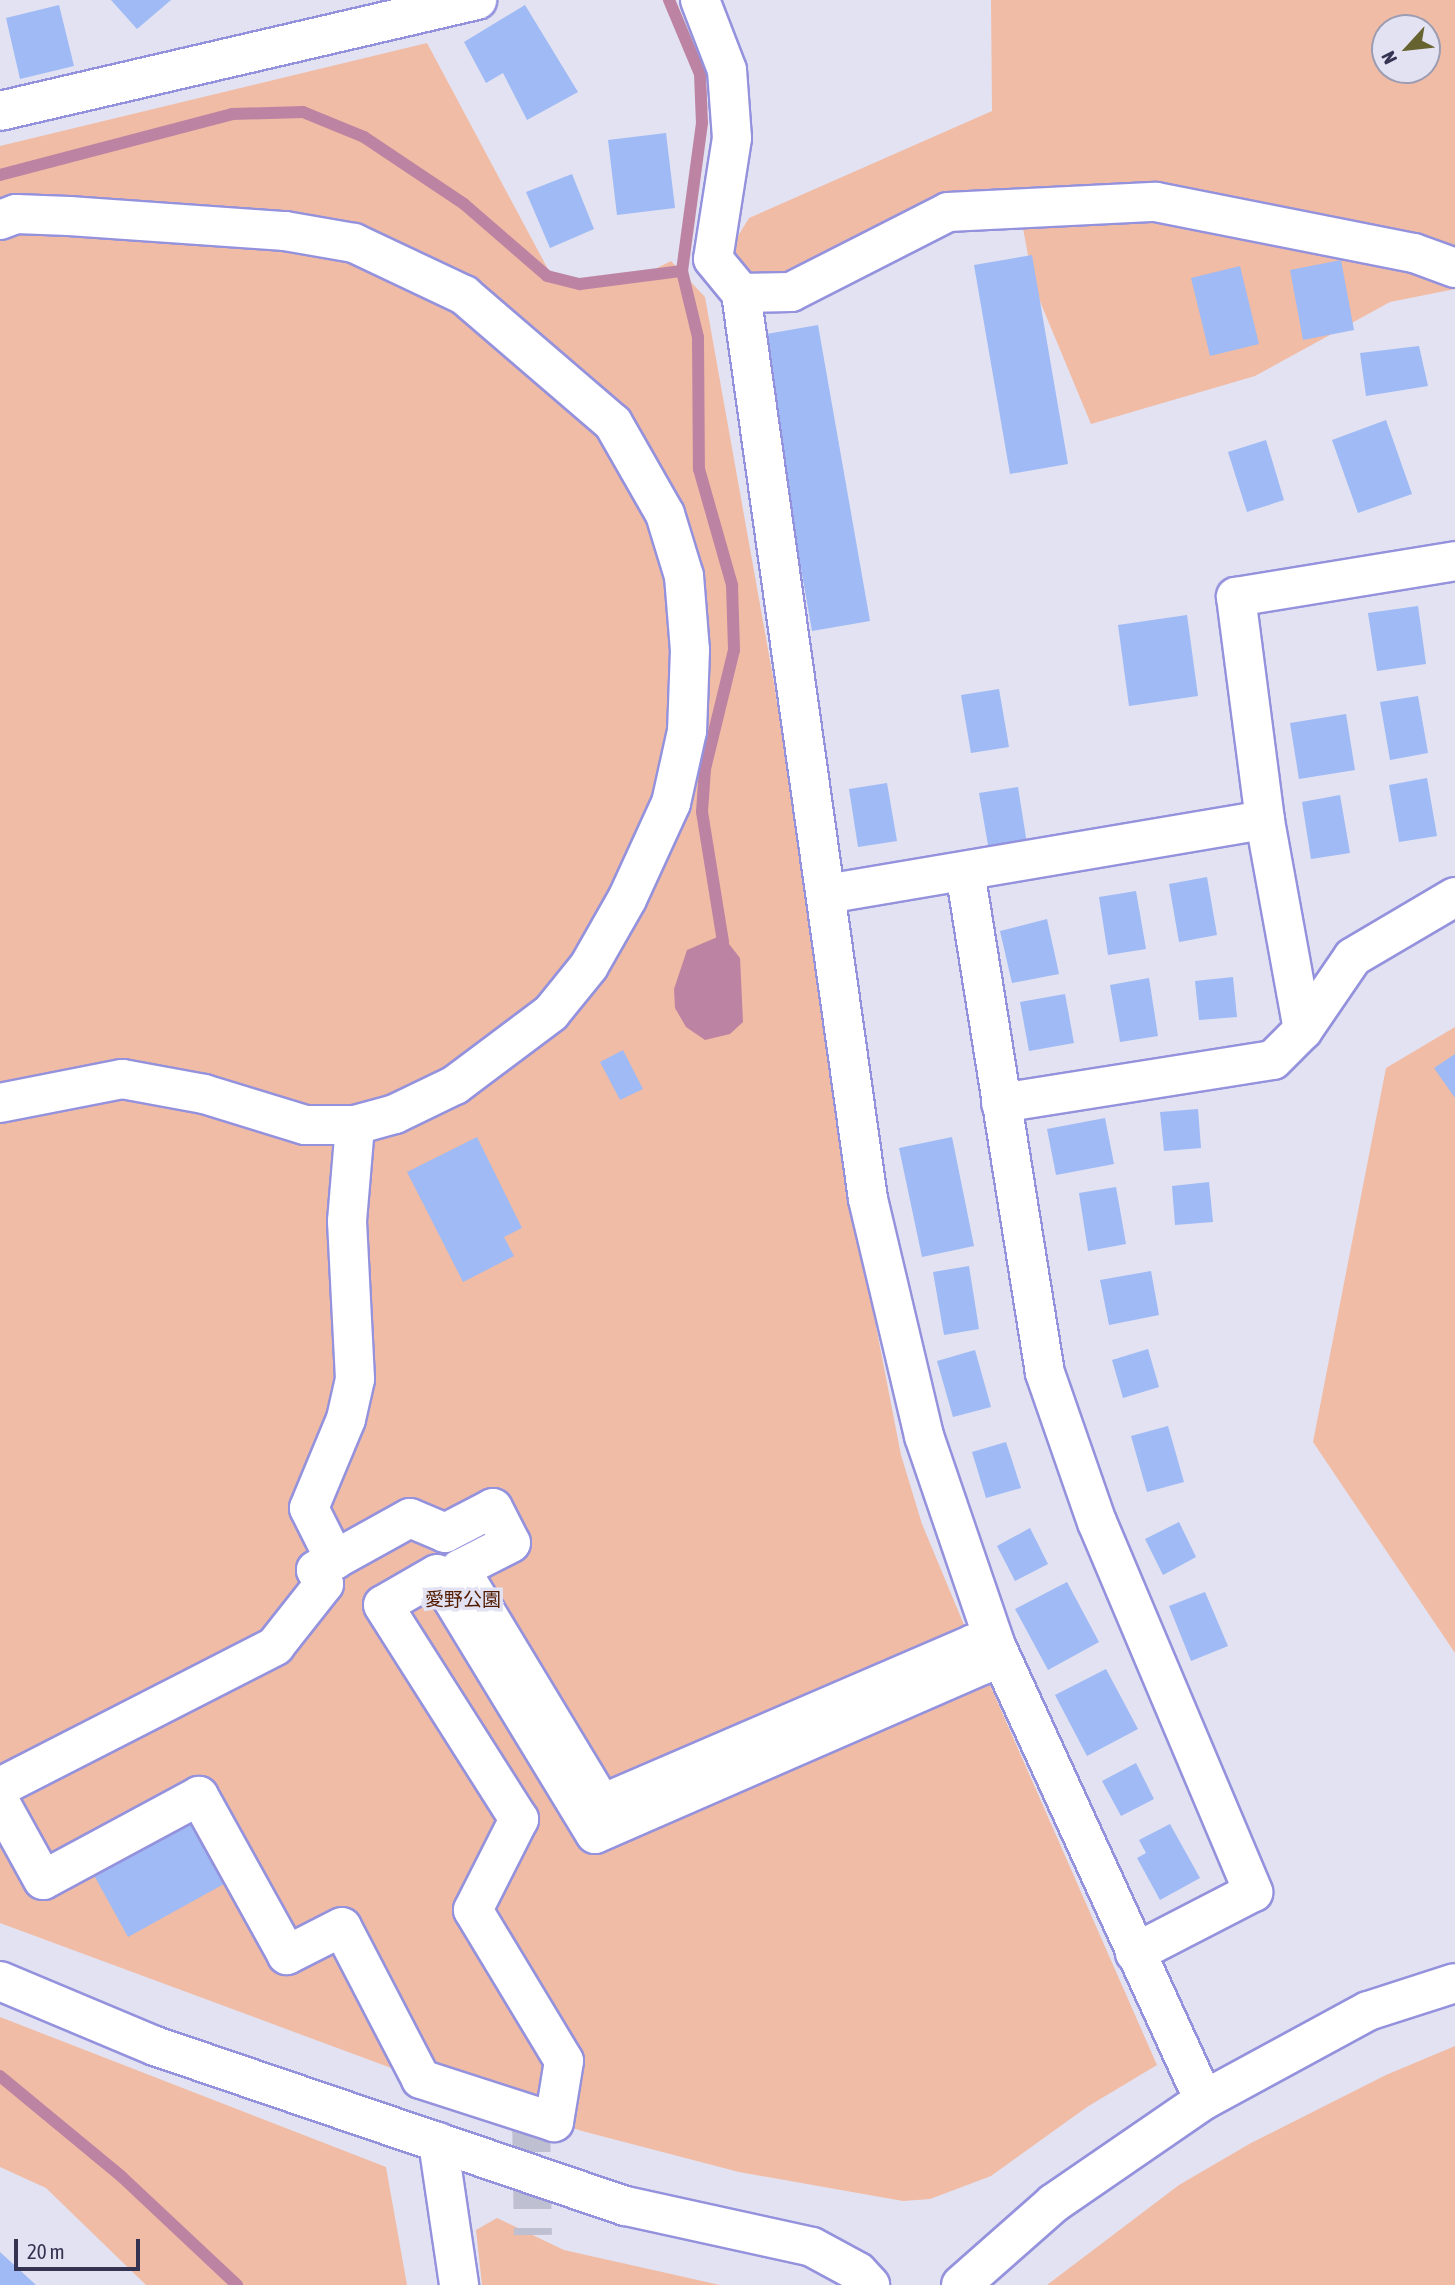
<!DOCTYPE html>
<html>
<head>
<meta charset="utf-8">
<style>
	body { margin:0 }
	#map { position:relative; width:1455px; height:2285px; overflow:hidden; background:#e2e2f2; font-family:"Asap Condensed","Noto Sans JP",sans-serif }
	div>[style] { position:absolute }
	[style*='--x'] { left:calc(var(--x)*1px); top:calc(var(--y)*1px); width:calc(var(--w)*1px); rotate:calc(var(--a)*1deg) }
	.green>* { inset:0; background:#f1bca5 }
	.water>* { inset:0; background:#bd83a3 }
	.stream>* { height:12px; margin:-6px; padding:0 6px; transform-origin:6px; border-radius:6px; background:#bd83a3 }
	.building>* { inset:0; background:#9fbaf4 }
	.minor-tunnel>* { height:38px; margin-top:-19px; transform-origin:0; background:repeating-linear-gradient(90deg,#bfbfd2 0 38px,transparent 0 57px) }
	.roads { filter:drop-shadow(2px 0 #9592dd) drop-shadow(-2px 0 #9592dd) drop-shadow(0 2px #9592dd) drop-shadow(0 -2px #9592dd) }
	.minor>* { height:38px; margin:-19px; padding:0 19px; transform-origin:19px; border-radius:19px; background:#fff }
	span { translate:-50% -50%; white-space:nowrap; text-align:center; line-height:1.15; -webkit-text-stroke:7px #e2e2f2; paint-order:stroke }
	.park-label { font-size:19px; color:#511b00 }
	.north { position:absolute; left:1371px; top:14px; width:70px; height:70px; box-sizing:border-box; background:#e2e2f2; border:2px solid #9c9cb2; border-radius:50%; rotate:243deg; font-size:19px; font-weight:700; line-height:28px; text-align:center; color:#343352 }
	.north::after { content:''; display:block; margin:auto; width:24px; height:32px; background:#676330; clip-path:polygon(50% 0,100% 100%,50% 72%,0 100%) }
	.scale { position:absolute; left:14px; top:2239px; width:126px; height:32px; box-sizing:border-box; border:4px solid #343352; border-top:0; padding-left:9px; font-size:21px; line-height:24px; white-space:nowrap; color:#343352; -webkit-text-stroke:5px #e2e2f2; paint-order:stroke }
</style>
</head>
<body>
<div id="map">
	<div class="green">
		<div style="clip-path:polygon(evenodd,991px 0,1455px 0,1455px 289px,1390px 302px,1255px 376px,1091px 424px,1034px 287px,1016px 191px,799px 270px,745px 276px,730px 249px,749px 218px,992px 111px,991px 0,1385px 28px,1427px 28px,1427px 70px,1385px 70px,1385px 28px)"></div>
		<div style="clip-path:polygon(427px 43px,550px 273px,592px 283px,647px 273px,671px 261px,705px 297px,774px 683px,859px 1239px,901px 1455px,922px 1524px,972px 1644px,1157px 2065px,1087px 2107px,991px 2176px,930px 2199px,903px 2201px,739px 2172px,582px 2131px,421px 2079px,0 1923px,0 146px)"></div>
		<div style="clip-path:polygon(1455px 1027px,1455px 1653px,1313px 1442px,1386px 1068px)"></div>
		<div style="clip-path:polygon(0 2017px,386px 2167px,407px 2285px,146px 2285px,46px 2188px,0 2167px)"></div>
		<div style="clip-path:polygon(1455px 2046px,1455px 2285px,1047px 2285px,1179px 2185px,1251px 2143px,1386px 2075px)"></div>
		<div style="clip-path:polygon(497px 2218px,564px 2250px,720px 2285px,482px 2285px,476px 2230px)"></div>
	</div>
	<div class="water">
		<div style="clip-path:polygon(722px 935px,740px 958px,743px 1022px,730px 1034px,705px 1040px,686px 1027px,675px 1008px,674px 989px,687px 950px)"></div>
	</div>
	<div class="stream">
		<div style="--x:669;--y:0;--w:80;--a:67.3"></div>
		<div style="--x:700;--y:74;--w:49;--a:87.7"></div>
		<div style="--x:702;--y:123;--w:149;--a:97.7"></div>
		<div style="--x:682;--y:271;--w:68;--a:76.4"></div>
		<div style="--x:698;--y:337;--w:132;--a:89.6"></div>
		<div style="--x:699;--y:469;--w:121;--a:74.1"></div>
		<div style="--x:732;--y:585;--w:65;--a:88.2"></div>
		<div style="--x:734;--y:650;--w:122;--a:103.7"></div>
		<div style="--x:705;--y:769;--w:43;--a:94"></div>
		<div style="--x:702;--y:812;--w:132;--a:80.8"></div>
		<div style="--x:0;--y:175;--w:240;--a:-14.7"></div>
		<div style="--x:232;--y:114;--w:71;--a:-1.6"></div>
		<div style="--x:303;--y:112;--w:66;--a:22.3"></div>
		<div style="--x:364;--y:137;--w:120;--a:33.8"></div>
		<div style="--x:464;--y:204;--w:110;--a:40.9"></div>
		<div style="--x:547;--y:276;--w:34;--a:14"></div>
		<div style="--x:580;--y:284;--w:103;--a:-7.3"></div>
		<div style="--x:0;--y:2076;--w:158;--a:39.6"></div>
		<div style="--x:122;--y:2177;--w:158;--a:43.2"></div>
	</div>
	<div class="building">
		<div style="clip-path:polygon(111px 0,171px 0,137px 29px)"></div>
		<div style="clip-path:polygon(59px 5px,74px 66px,20px 79px,6px 18px)"></div>
		<div style="clip-path:polygon(525px 5px,578px 92px,527px 120px,503px 73px,486px 83px,464px 42px)"></div>
		<div style="clip-path:polygon(666px 133px,675px 208px,617px 215px,608px 140px)"></div>
		<div style="clip-path:polygon(572px 174px,594px 229px,550px 248px,526px 192px)"></div>
		<div style="clip-path:polygon(1032px 255px,1068px 464px,1010px 474px,974px 265px)"></div>
		<div style="clip-path:polygon(1341px 260px,1354px 330px,1303px 340px,1290px 270px)"></div>
		<div style="clip-path:polygon(1240px 266px,1259px 344px,1210px 356px,1191px 278px)"></div>
		<div style="clip-path:polygon(818px 325px,870px 621px,812px 631px,760px 335px)"></div>
		<div style="clip-path:polygon(1419px 346px,1428px 386px,1366px 396px,1360px 353px)"></div>
		<div style="clip-path:polygon(1386px 420px,1412px 494px,1358px 513px,1332px 440px)"></div>
		<div style="clip-path:polygon(1266px 440px,1284px 500px,1247px 512px,1228px 452px)"></div>
		<div style="clip-path:polygon(1418px 606px,1426px 664px,1377px 671px,1368px 613px)"></div>
		<div style="clip-path:polygon(1187px 615px,1198px 696px,1129px 706px,1118px 625px)"></div>
		<div style="clip-path:polygon(999px 689px,1009px 747px,971px 753px,961px 695px)"></div>
		<div style="clip-path:polygon(1418px 696px,1428px 753px,1390px 760px,1380px 702px)"></div>
		<div style="clip-path:polygon(1346px 714px,1355px 770px,1299px 779px,1290px 723px)"></div>
		<div style="clip-path:polygon(1427px 778px,1437px 836px,1399px 842px,1389px 785px)"></div>
		<div style="clip-path:polygon(887px 783px,897px 841px,858px 847px,849px 789px)"></div>
		<div style="clip-path:polygon(1018px 787px,1027px 844px,989px 851px,979px 793px)"></div>
		<div style="clip-path:polygon(1340px 795px,1350px 853px,1311px 859px,1302px 802px)"></div>
		<div style="clip-path:polygon(1207px 877px,1217px 935px,1179px 942px,1169px 884px)"></div>
		<div style="clip-path:polygon(1136px 891px,1146px 949px,1108px 955px,1099px 897px)"></div>
		<div style="clip-path:polygon(1047px 919px,1059px 974px,1012px 983px,1000px 931px)"></div>
		<div style="clip-path:polygon(1233px 977px,1237px 1017px,1199px 1020px,1195px 981px)"></div>
		<div style="clip-path:polygon(1149px 978px,1158px 1036px,1120px 1042px,1110px 985px)"></div>
		<div style="clip-path:polygon(1065px 994px,1074px 1043px,1029px 1051px,1020px 1002px)"></div>
		<div style="clip-path:polygon(623px 1050px,643px 1089px,620px 1100px,600px 1062px)"></div>
		<div style="clip-path:polygon(1455px 1054px,1455px 1098px,1434px 1068px)"></div>
		<div style="clip-path:polygon(1198px 1109px,1201px 1148px,1164px 1151px,1160px 1112px)"></div>
		<div style="clip-path:polygon(1105px 1118px,1114px 1164px,1056px 1175px,1047px 1129px)"></div>
		<div style="clip-path:polygon(477px 1137px,522px 1228px,504px 1237px,514px 1256px,463px 1282px,407px 1172px)"></div>
		<div style="clip-path:polygon(952px 1137px,974px 1246px,922px 1257px,899px 1148px)"></div>
		<div style="clip-path:polygon(1209px 1182px,1213px 1222px,1175px 1225px,1172px 1186px)"></div>
		<div style="clip-path:polygon(1116px 1187px,1126px 1244px,1088px 1251px,1079px 1193px)"></div>
		<div style="clip-path:polygon(969px 1266px,979px 1329px,944px 1335px,933px 1272px)"></div>
		<div style="clip-path:polygon(1151px 1271px,1159px 1315px,1109px 1325px,1100px 1280px)"></div>
		<div style="clip-path:polygon(1148px 1349px,1159px 1387px,1123px 1398px,1112px 1360px)"></div>
		<div style="clip-path:polygon(975px 1350px,991px 1407px,953px 1417px,937px 1361px)"></div>
		<div style="clip-path:polygon(1168px 1426px,1184px 1482px,1147px 1492px,1131px 1436px)"></div>
		<div style="clip-path:polygon(1006px 1442px,1021px 1488px,986px 1498px,972px 1452px)"></div>
		<div style="clip-path:polygon(1179px 1522px,1196px 1557px,1163px 1575px,1145px 1539px)"></div>
		<div style="clip-path:polygon(1030px 1528px,1048px 1564px,1015px 1581px,997px 1546px)"></div>
		<div style="clip-path:polygon(1067px 1582px,1099px 1642px,1048px 1670px,1015px 1609px)"></div>
		<div style="clip-path:polygon(1205px 1592px,1228px 1646px,1191px 1661px,1169px 1606px)"></div>
		<div style="clip-path:polygon(1106px 1669px,1138px 1729px,1087px 1756px,1055px 1695px)"></div>
		<div style="clip-path:polygon(1136px 1763px,1154px 1799px,1121px 1816px,1102px 1781px)"></div>
		<div style="clip-path:polygon(199px 1796px,242px 1874px,128px 1937px,85px 1859px)"></div>
		<div style="clip-path:polygon(1170px 1824px,1200px 1878px,1160px 1900px,1137px 1858px,1146px 1853px,1139px 1840px)"></div>
		<div style="clip-path:polygon(0 2252px,36px 2285px,0 2285px)"></div>
	</div>
	<div class="minor-tunnel">
		<div style="--x:531;--y:2114;--w:121;--a:89.1"></div>
	</div>
	<div class="roads">
		<div class="minor">
			<div style="--x:700;--y:0;--w:75;--a:68.9"></div>
			<div style="--x:727;--y:70;--w:68;--a:85.8"></div>
			<div style="--x:732;--y:138;--w:122;--a:98.9"></div>
			<div style="--x:713;--y:259;--w:44;--a:50.5"></div>
			<div style="--x:741;--y:293;--w:50;--a:-1.1"></div>
			<div style="--x:791;--y:292;--w:176;--a:-27"></div>
			<div style="--x:948;--y:212;--w:208;--a:-2.8"></div>
			<div style="--x:1156;--y:202;--w:263;--a:11.2"></div>
			<div style="--x:1414;--y:253;--w:44;--a:20.1"></div>
			<div style="--x:0;--y:111;--w:490;--a:-13.1"></div>
			<div style="--x:0;--y:220;--w:17;--a:-21"></div>
			<div style="--x:16;--y:214;--w:53;--a:2.2"></div>
			<div style="--x:69;--y:216;--w:217;--a:4"></div>
			<div style="--x:285;--y:231;--w:70;--a:9.9"></div>
			<div style="--x:354;--y:243;--w:122;--a:25.3"></div>
			<div style="--x:464;--y:295;--w:196;--a:40.7"></div>
			<div style="--x:613;--y:423;--w:105;--a:60.3"></div>
			<div style="--x:665;--y:514;--w:65;--a:73"></div>
			<div style="--x:684;--y:576;--w:74;--a:85.4"></div>
			<div style="--x:690;--y:650;--w:81;--a:92.1"></div>
			<div style="--x:687;--y:731;--w:74;--a:102.5"></div>
			<div style="--x:671;--y:803;--w:106;--a:114.6"></div>
			<div style="--x:627;--y:899;--w:77;--a:119.6"></div>
			<div style="--x:589;--y:966;--w:60;--a:129"></div>
			<div style="--x:551;--y:1013;--w:120;--a:143.1"></div>
			<div style="--x:455;--y:1085;--w:67;--a:154.2"></div>
			<div style="--x:395;--y:1114;--w:41;--a:164.6"></div>
			<div style="--x:355;--y:1125;--w:50;--a:180"></div>
			<div style="--x:305;--y:1125;--w:106;--a:-162.9"></div>
			<div style="--x:204;--y:1094;--w:83;--a:-169.6"></div>
			<div style="--x:122;--y:1079;--w:124;--a:168.9"></div>
			<div style="--x:741;--y:293;--w:915;--a:82.02"></div>
			<div style="--x:868;--y:1199;--w:244;--a:76.7"></div>
			<div style="--x:924;--y:1436;--w:222;--a:71.1"></div>
			<div style="--x:996;--y:1646;--w:499;--a:65.4"></div>
			<div style="--x:965;--y:871;--w:508;--a:80.95"></div>
			<div style="--x:1045;--y:1373;--w:158;--a:70.8"></div>
			<div style="--x:1097;--y:1522;--w:402;--a:67.1"></div>
			<div style="--x:1253;--y:1892;--w:133;--a:152.7"></div>
			<div style="--x:826;--y:894;--w:445;--a:-9.6"></div>
			<div style="--x:1303;--y:1030;--w:213;--a:-100.3"></div>
			<div style="--x:1265;--y:820;--w:225;--a:-97.4"></div>
			<div style="--x:1236;--y:597;--w:222;--a:-9.3"></div>
			<div style="--x:1001;--y:1103;--w:275;--a:-9"></div>
			<div style="--x:1273;--y:1060;--w:42;--a:-45"></div>
			<div style="--x:1303;--y:1030;--w:88;--a:-55.6"></div>
			<div style="--x:1353;--y:957;--w:118;--a:-30.5"></div>
			<div style="--x:335;--y:1560;--w:58;--a:-116.6"></div>
			<div style="--x:309;--y:1508;--w:96;--a:-67.4"></div>
			<div style="--x:346;--y:1419;--w:41;--a:-77.3"></div>
			<div style="--x:355;--y:1379;--w:158;--a:-92.9"></div>
			<div style="--x:347;--y:1221;--w:96;--a:-85.2"></div>
			<div style="--x:0;--y:1787;--w:309;--a:-27.1"></div>
			<div style="--x:275;--y:1646;--w:79;--a:-51.7"></div>
			<div style="--x:324;--y:1584;--w:16;--a:-120"></div>
			<div style="--x:316;--y:1570;--w:107;--a:-29"></div>
			<div style="--x:410;--y:1518;--w:38;--a:23"></div>
			<div style="--x:445;--y:1533;--w:54;--a:-27.5"></div>
			<div style="--x:493;--y:1508;--w:39;--a:63"></div>
			<div style="--x:511;--y:1543;--w:57;--a:153"></div>
			<div style="--x:460;--y:1569;--w:275;--a:58.9"></div>
			<div style="--x:602;--y:1804;--w:404;--a:-23.3"></div>
			<div style="--x:973;--y:1644;--w:23;--a:67"></div>
			<div style="--x:982;--y:1665;--w:422;--a:156.4"></div>
			<div style="--x:595;--y:1834;--w:304;--a:-121.3"></div>
			<div style="--x:437;--y:1574;--w:62;--a:150.1"></div>
			<div style="--x:383;--y:1605;--w:254;--a:57.6"></div>
			<div style="--x:519;--y:1819;--w:102;--a:116.8"></div>
			<div style="--x:473;--y:1910;--w:176;--a:58.9"></div>
			<div style="--x:564;--y:2061;--w:62;--a:99.3"></div>
			<div style="--x:554;--y:2122;--w:140;--a:-162.1"></div>
			<div style="--x:421;--y:2079;--w:171;--a:-117.5"></div>
			<div style="--x:342;--y:1927;--w:62;--a:153"></div>
			<div style="--x:287;--y:1955;--w:182;--a:-119"></div>
			<div style="--x:199;--y:1796;--w:177;--a:151.7"></div>
			<div style="--x:43;--y:1880;--w:89;--a:-118.9"></div>
			<div style="--x:0;--y:1981;--w:168;--a:22.8"></div>
			<div style="--x:155;--y:2046;--w:497;--a:18.8"></div>
			<div style="--x:626;--y:2206;--w:190;--a:12.4"></div>
			<div style="--x:812;--y:2247;--w:52;--a:28.5"></div>
			<div style="--x:858;--y:2272;--w:18;--a:47"></div>
			<div style="--x:438;--y:2142;--w:145;--a:81.6"></div>
			<div style="--x:961;--y:2285;--w:124;--a:-41.4"></div>
			<div style="--x:1054;--y:2203;--w:182;--a:-34.5"></div>
			<div style="--x:1204;--y:2100;--w:187;--a:-28.5"></div>
			<div style="--x:1368;--y:2011;--w:91;--a:-17.8"></div>
		</div>
	</div>
	<div class="park-label">
		<span style="left:463px;top:1600px">愛野公園</span>
	</div>
	<div class="north">N</div>
	<div class="scale">20 m</div>
</div>
</body>
</html>
